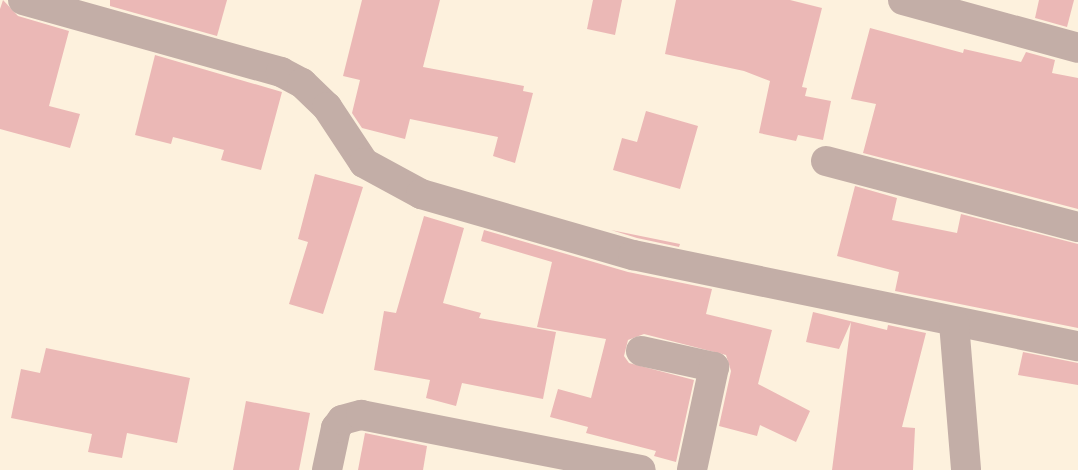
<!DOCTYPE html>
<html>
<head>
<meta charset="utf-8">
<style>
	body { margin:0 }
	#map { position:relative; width:1078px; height:470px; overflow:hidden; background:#fdf1dd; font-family:"Noto Sans",sans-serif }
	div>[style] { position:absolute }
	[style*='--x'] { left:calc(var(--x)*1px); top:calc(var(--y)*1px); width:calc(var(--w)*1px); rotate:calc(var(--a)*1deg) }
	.building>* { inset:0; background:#ebb8b6 }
	.minor>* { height:30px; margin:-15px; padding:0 15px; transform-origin:15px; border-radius:15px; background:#c3aea7 }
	span { translate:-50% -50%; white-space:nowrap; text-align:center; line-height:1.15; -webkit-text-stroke:5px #fff; paint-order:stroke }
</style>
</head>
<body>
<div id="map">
	<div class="building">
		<div style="clip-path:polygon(3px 0,18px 16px,69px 31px,49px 106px,80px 114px,70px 148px,0 129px,0 9px)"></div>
		<div style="clip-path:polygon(110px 0,227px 0,217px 36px,110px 6px)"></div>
		<div style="clip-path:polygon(362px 0,440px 0,423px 67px,524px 86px,523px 91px,533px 93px,515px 163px,493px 156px,498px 137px,410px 119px,405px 139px,362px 128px,352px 113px,360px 80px,343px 76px)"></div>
		<div style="clip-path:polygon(593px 0,622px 0,615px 35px,587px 29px)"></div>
		<div style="clip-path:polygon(676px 0,790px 0,822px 8px,802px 87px,807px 88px,805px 96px,831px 101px,823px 140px,798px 135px,796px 141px,759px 133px,770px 81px,744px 71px,665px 54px)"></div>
		<div style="clip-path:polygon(1039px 0,1074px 0,1067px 27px,1035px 18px)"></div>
		<div style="clip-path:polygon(870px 28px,963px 53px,964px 49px,1021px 62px,1026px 52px,1055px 60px,1052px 73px,1078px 78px,1078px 209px,863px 153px,876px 104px,851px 99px)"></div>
		<div style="clip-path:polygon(155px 55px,282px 92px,261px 170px,221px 160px,224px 150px,173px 137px,171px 144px,135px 135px)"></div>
		<div style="clip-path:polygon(646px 111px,698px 126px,680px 189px,613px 170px,622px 138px,637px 142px)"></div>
		<div style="clip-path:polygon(315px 174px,363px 187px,323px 314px,289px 304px,308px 242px,298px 239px)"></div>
		<div style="clip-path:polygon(855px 186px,897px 198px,892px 220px,957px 233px,961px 214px,1078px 244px,1078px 328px,895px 291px,899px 272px,837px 256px)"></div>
		<div style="clip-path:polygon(424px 216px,464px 228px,443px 303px,481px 313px,479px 318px,556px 332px,543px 399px,462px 383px,456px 406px,426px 398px,430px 380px,374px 370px,384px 311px,396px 313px)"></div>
		<div style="clip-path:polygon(484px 230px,628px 272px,712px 289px,706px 314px,772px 330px,758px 384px,810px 411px,796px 442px,760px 425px,757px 436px,719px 426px,731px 371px,726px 355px,644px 334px,628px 340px,624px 356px,629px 363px,694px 380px,676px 462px,654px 456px,656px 451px,586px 433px,588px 427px,550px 417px,558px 389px,591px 398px,606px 339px,537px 327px,552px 262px,481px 241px)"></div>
		<div style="clip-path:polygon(611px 230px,680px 244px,679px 247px,637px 238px)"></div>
		<div style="clip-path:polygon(813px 312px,887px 330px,888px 325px,926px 333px,902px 427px,915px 428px,913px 470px,832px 470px,851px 322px,839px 349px,806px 342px)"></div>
		<div style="clip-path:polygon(46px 348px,190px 378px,177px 443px,127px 433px,122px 458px,88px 452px,92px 434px,11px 418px,21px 369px,40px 373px)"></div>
		<div style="clip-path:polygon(1023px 352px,1078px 363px,1078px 385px,1018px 375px)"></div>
		<div style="clip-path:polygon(246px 401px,310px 413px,299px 470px,233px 470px)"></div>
		<div style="clip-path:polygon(365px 433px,427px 446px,423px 470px,358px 470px)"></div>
	</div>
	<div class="minor">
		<div style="--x:23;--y:0;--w:268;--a:15.6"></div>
		<div style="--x:281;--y:72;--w:24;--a:28"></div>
		<div style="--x:302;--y:83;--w:35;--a:44"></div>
		<div style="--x:327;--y:107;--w:67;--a:56.5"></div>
		<div style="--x:364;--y:163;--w:65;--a:28.5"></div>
		<div style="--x:421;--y:194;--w:221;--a:16.1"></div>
		<div style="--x:633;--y:255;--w:454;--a:11.6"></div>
		<div style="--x:903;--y:0;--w:181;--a:15.3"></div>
		<div style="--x:826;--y:161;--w:260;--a:14.7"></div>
		<div style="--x:954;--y:323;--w:147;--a:85.3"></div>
		<div style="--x:641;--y:351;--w:75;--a:12.4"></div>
		<div style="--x:714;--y:367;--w:105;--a:102.1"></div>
		<div style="--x:327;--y:470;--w:43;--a:-77.9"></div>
		<div style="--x:336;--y:428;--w:10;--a:-53"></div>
		<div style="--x:342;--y:420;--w:20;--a:-15"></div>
		<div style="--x:361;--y:415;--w:285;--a:11.1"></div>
	</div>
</div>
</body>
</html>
